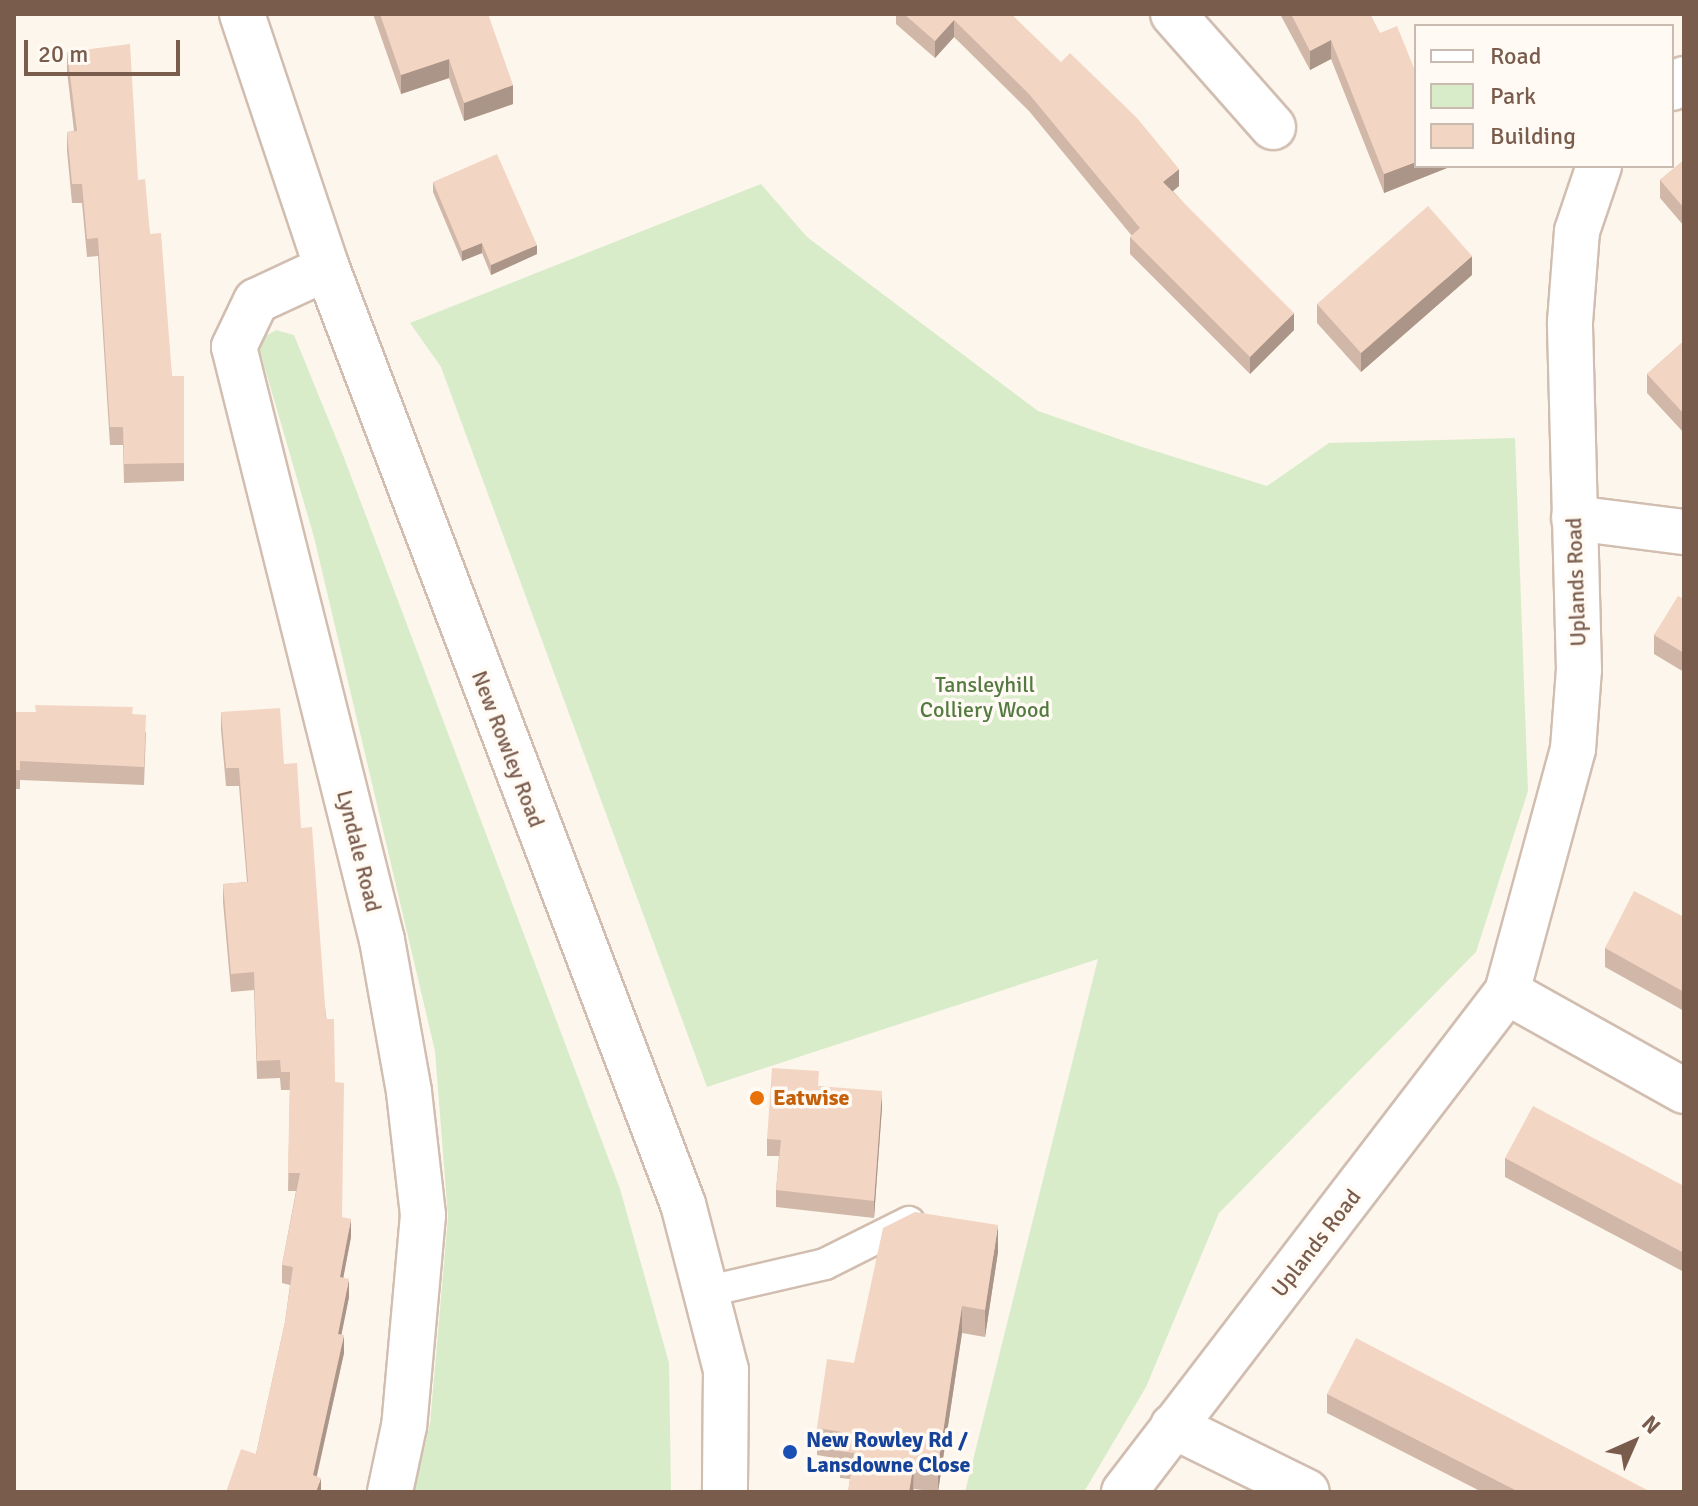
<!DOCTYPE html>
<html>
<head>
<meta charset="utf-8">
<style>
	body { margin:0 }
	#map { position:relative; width:1698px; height:1506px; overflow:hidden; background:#fdf6ec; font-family:Signika,sans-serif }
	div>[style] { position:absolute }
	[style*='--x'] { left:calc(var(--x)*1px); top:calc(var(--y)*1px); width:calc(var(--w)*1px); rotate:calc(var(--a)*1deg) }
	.green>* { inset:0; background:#d8ecc9 }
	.roads { filter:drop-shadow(2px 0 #d1beb0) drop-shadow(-2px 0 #d1beb0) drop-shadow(0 2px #d1beb0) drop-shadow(0 -2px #d1beb0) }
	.service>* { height:30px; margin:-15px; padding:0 15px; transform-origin:15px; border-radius:15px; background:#fff }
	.minor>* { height:44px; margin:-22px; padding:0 22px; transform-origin:22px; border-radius:22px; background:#fff }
	.secondary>* { height:44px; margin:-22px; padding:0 22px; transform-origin:22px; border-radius:22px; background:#fff }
	.wall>* { inset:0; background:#d1b7a8 }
	.shaded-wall>* { inset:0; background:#aa9588 }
	.building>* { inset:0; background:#f3d5c3 }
	.dots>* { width:22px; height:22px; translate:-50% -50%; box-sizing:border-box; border:4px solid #fffaf3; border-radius:50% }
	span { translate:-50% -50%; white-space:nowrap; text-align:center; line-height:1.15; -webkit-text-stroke:7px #fffaf3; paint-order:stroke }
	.street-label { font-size:22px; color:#7a5c4d }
	.park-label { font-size:22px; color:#537a41 }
	.food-label { font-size:22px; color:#c56008; font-weight:700 }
	.left { translate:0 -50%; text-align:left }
	.transit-label { font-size:22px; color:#164399; font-weight:700 }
	.frame { position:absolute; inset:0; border:16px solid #7a5c4d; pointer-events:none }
	.legend { position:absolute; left:1414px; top:24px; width:260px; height:144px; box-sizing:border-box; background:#fffaf3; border:2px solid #cabbb1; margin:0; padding:10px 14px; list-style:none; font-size:24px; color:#7a5c4d }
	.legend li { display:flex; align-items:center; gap:16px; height:40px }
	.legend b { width:40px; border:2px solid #cabbb1 }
	.north { position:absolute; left:1594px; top:1402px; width:80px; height:80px; -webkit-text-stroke:6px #fffaf3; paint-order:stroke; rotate:45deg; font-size:22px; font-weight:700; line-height:32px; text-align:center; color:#7a5c4d }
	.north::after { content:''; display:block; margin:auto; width:28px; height:36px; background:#7a5c4d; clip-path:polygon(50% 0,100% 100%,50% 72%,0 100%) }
	.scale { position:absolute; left:24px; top:40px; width:156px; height:36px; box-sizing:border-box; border:4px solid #7a5c4d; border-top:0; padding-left:10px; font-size:24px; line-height:28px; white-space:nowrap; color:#7a5c4d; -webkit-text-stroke:6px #fffaf3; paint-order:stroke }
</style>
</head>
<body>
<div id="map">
	<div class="green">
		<div style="clip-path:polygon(761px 184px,807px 237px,1038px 411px,1139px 446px,1267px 486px,1329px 443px,1515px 438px,1528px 791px,1476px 952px,1219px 1213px,1146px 1387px,1084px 1492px,965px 1492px,1098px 959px,707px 1087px,441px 367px,410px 323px)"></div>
		<div style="clip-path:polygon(276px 330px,294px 335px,343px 455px,620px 1189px,669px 1363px,671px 1492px,413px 1492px,430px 1424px,448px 1217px,435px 1051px,314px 537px,257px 341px)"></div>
	</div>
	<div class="roads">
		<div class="service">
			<div style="--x:709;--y:1291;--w:119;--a:-13.1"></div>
			<div style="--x:825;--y:1264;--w:94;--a:-26.6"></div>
		</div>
		<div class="minor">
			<div style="--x:1173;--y:14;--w:151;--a:48.5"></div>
			<div style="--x:1672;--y:88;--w:15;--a:-37"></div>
			<div style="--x:327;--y:268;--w:78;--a:155.1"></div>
			<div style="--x:256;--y:301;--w:51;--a:115.6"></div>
			<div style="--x:234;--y:347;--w:611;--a:75.99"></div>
			<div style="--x:382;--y:940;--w:154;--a:79.9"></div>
			<div style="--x:409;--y:1092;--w:124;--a:83.5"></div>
			<div style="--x:423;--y:1215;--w:212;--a:95.1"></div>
			<div style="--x:404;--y:1426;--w:67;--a:102"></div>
			<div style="--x:1574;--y:518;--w:111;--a:7.3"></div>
			<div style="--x:1507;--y:992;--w:203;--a:29.2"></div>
			<div style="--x:1173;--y:1426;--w:149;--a:26.2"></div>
			<div style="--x:1124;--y:1492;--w:630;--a:-52.55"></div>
			<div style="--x:1507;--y:992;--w:252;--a:-74.8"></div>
			<div style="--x:1573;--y:749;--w:79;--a:-85.7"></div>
			<div style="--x:1579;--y:670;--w:348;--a:-91.5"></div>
			<div style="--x:1570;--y:322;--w:91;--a:-85.6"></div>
			<div style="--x:1577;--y:231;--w:69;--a:-71.3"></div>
		</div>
		<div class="secondary">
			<div style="--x:242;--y:14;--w:268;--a:71.5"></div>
			<div style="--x:327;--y:268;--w:1001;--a:69.18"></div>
			<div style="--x:683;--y:1204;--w:171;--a:75.5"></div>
			<div style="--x:726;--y:1370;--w:122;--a:90.5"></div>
		</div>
	</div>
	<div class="wall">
		<div style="clip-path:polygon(373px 14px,488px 14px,513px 104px,464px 121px,449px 78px,401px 94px)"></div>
		<div style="clip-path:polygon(896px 14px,1011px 14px,1179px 186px,1173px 191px,1294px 330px,1250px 374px,1130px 254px,1130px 237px,1132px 236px,1029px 111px,954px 37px,935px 58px,896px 24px)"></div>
		<div style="clip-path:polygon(1280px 14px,1370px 14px,1447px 168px,1384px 193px,1331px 59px,1310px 70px)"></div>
		<div style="clip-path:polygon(67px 52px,138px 180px,150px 234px,172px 376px,184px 376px,184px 481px,124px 483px,123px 445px,110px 445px,98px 256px,87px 257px,82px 203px,72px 203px,67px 151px,67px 132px,74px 131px,67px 71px)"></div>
		<div style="clip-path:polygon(1684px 160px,1684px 226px,1660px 198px,1660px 180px)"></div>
		<div style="clip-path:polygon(433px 182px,537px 254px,491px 275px,482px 253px,462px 261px,433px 192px)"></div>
		<div style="clip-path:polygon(1472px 275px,1361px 372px,1317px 323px,1317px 304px)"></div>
		<div style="clip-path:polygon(1684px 341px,1684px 433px,1647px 393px,1647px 374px)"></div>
		<div style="clip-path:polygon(1684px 599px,1684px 672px,1654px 654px,1654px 635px)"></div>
		<div style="clip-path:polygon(14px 712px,133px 714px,146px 733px,144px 785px,20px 780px,20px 789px,14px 789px)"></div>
		<div style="clip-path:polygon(221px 712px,284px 764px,301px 828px,335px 1082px,342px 1217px,351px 1237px,343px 1278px,349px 1297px,341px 1334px,344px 1353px,317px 1476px,321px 1492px,256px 1454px,285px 1322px,290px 1285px,282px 1283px,282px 1265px,296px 1191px,288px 1191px,290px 1090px,281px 1090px,280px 1078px,257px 1079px,254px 990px,231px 992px,223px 902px,223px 884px,247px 882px,239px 786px,226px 786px,221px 730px)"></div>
		<div style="clip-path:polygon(1684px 917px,1684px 1011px,1605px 967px,1605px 948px)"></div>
		<div style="clip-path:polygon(819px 1086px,882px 1107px,874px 1218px,776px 1207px,776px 1190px,779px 1156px,767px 1156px,767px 1139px)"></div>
		<div style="clip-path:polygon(1505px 1158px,1684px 1186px,1684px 1272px,1505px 1177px)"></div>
		<div style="clip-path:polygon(998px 1252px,985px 1337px,962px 1333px,938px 1492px,914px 1489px,913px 1492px,848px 1492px,850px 1479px,840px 1478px,840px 1459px,817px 1455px,817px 1428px,854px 1363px)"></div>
		<div style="clip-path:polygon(1327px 1394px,1651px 1492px,1482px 1492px,1327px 1413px)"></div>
	</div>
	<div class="shaded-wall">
		<div style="clip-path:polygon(954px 20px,954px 37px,935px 58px,935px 41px)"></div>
		<div style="clip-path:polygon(1331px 40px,1331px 59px,1310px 70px,1310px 51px)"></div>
		<div style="clip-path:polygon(449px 59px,449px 78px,401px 94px,401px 75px)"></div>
		<div style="clip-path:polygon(513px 85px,513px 104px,464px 121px,464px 103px)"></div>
		<div style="clip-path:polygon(1416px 162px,1416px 166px,1447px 166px,1447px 168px,1384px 193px,1384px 174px)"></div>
		<div style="clip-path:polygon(1179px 169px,1179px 186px,1163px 199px,1163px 182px)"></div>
		<div style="clip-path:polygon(482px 243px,482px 253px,462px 261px,462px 251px)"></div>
		<div style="clip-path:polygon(537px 245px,537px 254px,491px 275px,491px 265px)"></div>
		<div style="clip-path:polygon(1472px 256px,1472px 275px,1361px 372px,1361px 353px)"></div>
		<div style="clip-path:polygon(1294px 313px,1294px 330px,1250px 374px,1250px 357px)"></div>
		<div style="clip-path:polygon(882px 1091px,882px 1107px,874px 1218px,874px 1201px)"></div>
		<div style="clip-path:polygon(351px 1219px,351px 1237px,340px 1295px,340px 1277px)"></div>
		<div style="clip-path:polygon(998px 1225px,998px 1252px,985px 1337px,985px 1310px)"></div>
		<div style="clip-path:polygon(349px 1279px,349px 1297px,338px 1352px,338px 1334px)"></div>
		<div style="clip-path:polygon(962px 1306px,962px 1333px,938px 1492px,938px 1466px)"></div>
		<div style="clip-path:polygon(344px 1335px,344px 1353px,313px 1492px,313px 1475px)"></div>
		<div style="clip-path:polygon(914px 1462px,913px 1492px,909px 1492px)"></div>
		<div style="clip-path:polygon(321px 1478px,321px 1492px,316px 1492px)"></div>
	</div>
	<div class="building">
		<div style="clip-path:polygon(380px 14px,488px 14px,513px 85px,464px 103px,449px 59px,401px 75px)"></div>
		<div style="clip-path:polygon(904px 14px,1011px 14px,1061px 62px,1070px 53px,1137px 118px,1179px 169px,1163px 182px,1294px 313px,1250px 357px,1130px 237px,1140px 228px,1029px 94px,954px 20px,935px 41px)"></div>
		<div style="clip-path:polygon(1291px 14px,1370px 14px,1380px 33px,1397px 26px,1416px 73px,1416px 162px,1384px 174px,1331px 40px,1310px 51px)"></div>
		<div style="clip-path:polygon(130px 44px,138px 180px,145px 179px,150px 234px,161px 233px,172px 376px,184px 376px,184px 463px,124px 464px,123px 427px,110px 427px,98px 238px,87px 239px,82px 184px,72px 184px,67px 132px,77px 131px,67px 52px)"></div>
		<div style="clip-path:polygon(497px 154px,537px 245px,491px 265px,482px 243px,462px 251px,433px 182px)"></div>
		<div style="clip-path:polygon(1684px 160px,1684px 208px,1660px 180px)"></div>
		<div style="clip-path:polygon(1428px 206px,1472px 256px,1361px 353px,1317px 304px)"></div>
		<div style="clip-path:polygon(1684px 341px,1684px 414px,1647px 374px)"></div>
		<div style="clip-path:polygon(1678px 596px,1684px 599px,1684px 653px,1654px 635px)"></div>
		<div style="clip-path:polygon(35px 705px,133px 707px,132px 714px,146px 715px,144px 767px,20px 761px,20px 770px,14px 770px,14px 712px,36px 712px)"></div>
		<div style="clip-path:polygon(280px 708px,284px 764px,297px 763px,301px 828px,312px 827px,326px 1019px,334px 1019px,335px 1082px,344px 1083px,342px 1217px,351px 1219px,340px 1277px,349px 1279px,338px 1334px,344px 1335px,313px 1475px,321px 1478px,316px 1492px,226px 1492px,241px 1449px,256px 1454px,285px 1322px,293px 1267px,282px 1265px,300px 1173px,288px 1173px,290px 1072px,281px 1072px,280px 1060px,257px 1061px,254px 972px,231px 974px,223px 884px,248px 882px,239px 768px,226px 768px,221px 712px)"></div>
		<div style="clip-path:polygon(1634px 891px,1684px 917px,1684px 992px,1605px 948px)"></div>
		<div style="clip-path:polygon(772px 1068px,819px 1071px,818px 1086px,882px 1091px,874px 1201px,776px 1190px,781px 1140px,767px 1139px)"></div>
		<div style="clip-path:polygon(1533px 1106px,1684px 1186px,1684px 1253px,1505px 1158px)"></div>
		<div style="clip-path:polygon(915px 1212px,998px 1225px,985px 1310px,962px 1306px,938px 1466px,914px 1462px,909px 1492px,848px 1492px,854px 1453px,840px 1451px,842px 1432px,817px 1428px,827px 1359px,854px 1363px,883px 1228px)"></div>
		<div style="clip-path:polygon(1356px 1338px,1651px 1492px,1519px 1492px,1327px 1394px)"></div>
	</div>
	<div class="dots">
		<div style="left:757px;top:1098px;background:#e8710a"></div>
		<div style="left:790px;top:1452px;background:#1a4fb4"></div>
	</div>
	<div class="street-label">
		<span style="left:1576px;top:582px;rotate:-92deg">Uplands Road</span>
		<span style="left:508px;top:749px;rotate:69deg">New Rowley Road</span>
		<span style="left:359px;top:851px;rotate:76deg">Lyndale Road</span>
		<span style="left:1316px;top:1243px;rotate:-52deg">Uplands Road</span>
	</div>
	<div class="park-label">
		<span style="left:985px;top:697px">Tansleyhill<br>Colliery Wood</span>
	</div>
	<div class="food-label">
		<span class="left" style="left:773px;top:1098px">Eatwise</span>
	</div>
	<div class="transit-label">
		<span class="left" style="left:806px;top:1452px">New Rowley Rd /<br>Lansdowne Close</span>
	</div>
	<div class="frame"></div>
	<ul class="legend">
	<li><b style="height:10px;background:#fff"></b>Road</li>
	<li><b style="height:22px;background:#d8ecc9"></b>Park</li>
	<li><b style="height:22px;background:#f3d5c3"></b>Building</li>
	</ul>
	<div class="north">N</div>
	<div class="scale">20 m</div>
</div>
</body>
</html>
